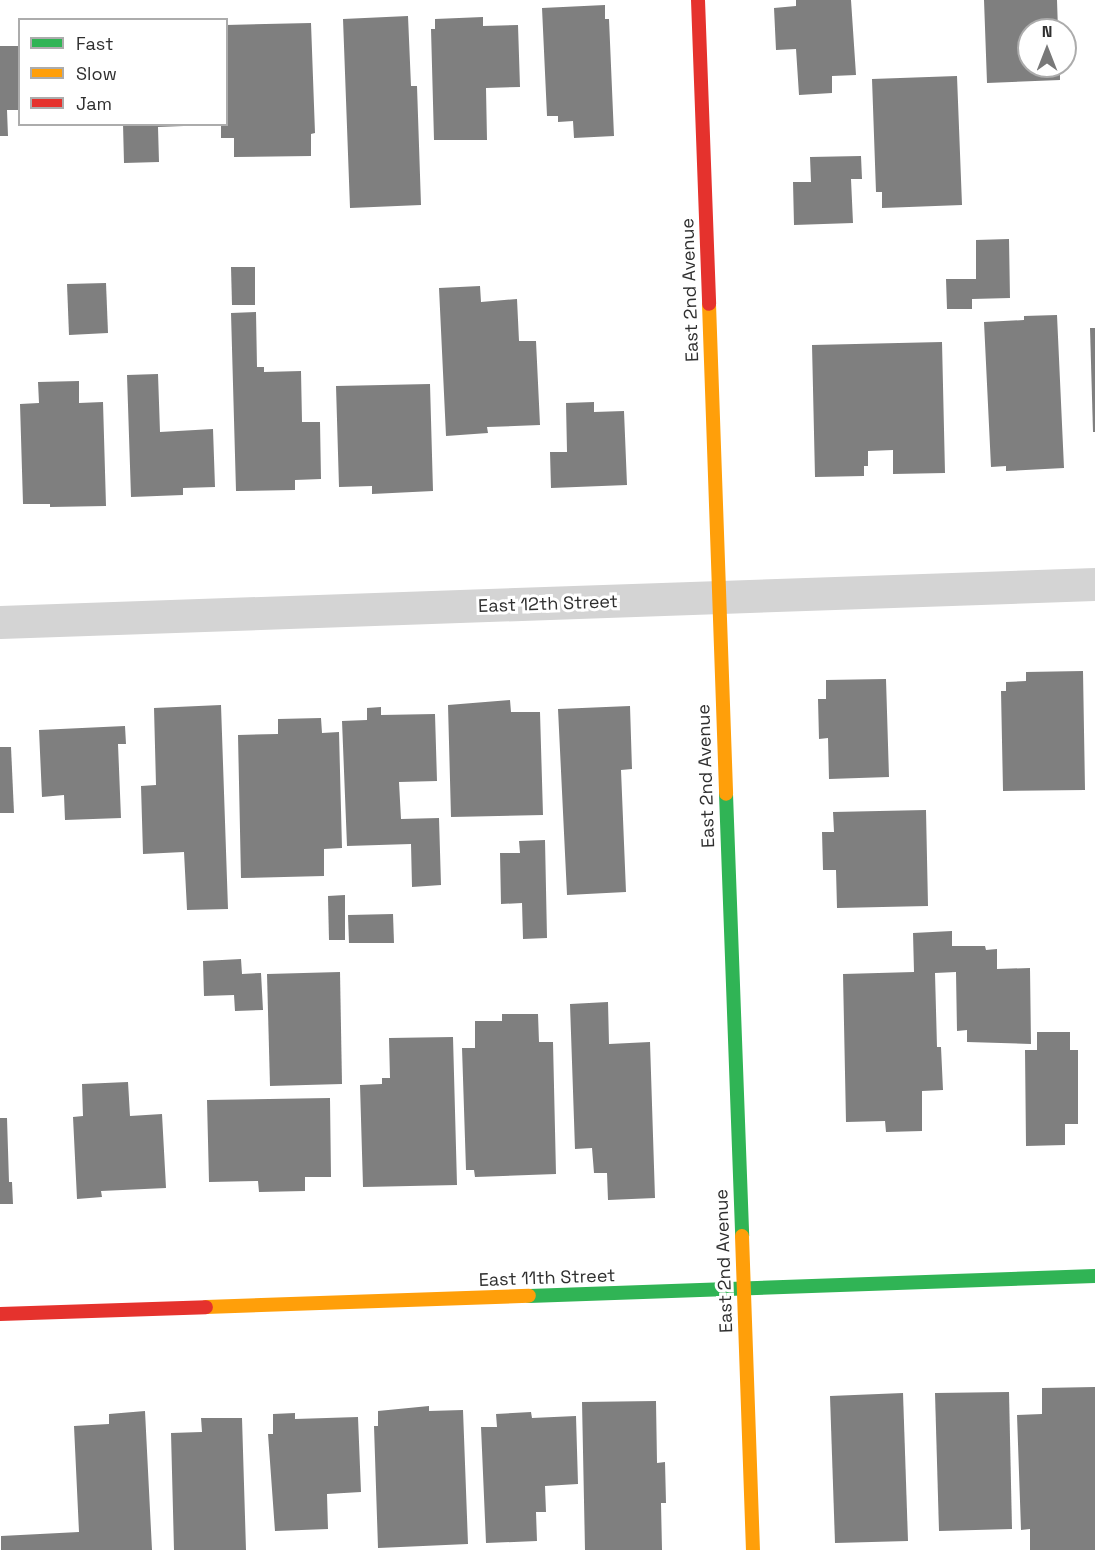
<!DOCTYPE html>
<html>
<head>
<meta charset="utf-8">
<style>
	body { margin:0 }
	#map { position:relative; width:1095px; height:1550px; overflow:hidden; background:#fff; font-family:"Space Grotesk",sans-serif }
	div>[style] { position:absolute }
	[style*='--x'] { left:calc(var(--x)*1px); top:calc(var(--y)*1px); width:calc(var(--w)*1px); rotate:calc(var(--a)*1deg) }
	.building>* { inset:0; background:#7f7f7f }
	.street>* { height:33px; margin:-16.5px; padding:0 16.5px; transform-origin:16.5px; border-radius:16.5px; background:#d4d4d4 }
	.fast>* { height:14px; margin:-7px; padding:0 7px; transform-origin:7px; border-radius:7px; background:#30b455 }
	.slow>* { height:14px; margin:-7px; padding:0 7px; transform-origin:7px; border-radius:7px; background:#ff9f0a }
	.jam>* { height:14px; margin:-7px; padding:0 7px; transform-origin:7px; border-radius:7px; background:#e5322d }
	span { translate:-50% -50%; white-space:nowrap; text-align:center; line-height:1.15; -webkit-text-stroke:6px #fff; paint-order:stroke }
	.street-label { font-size:18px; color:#2f2f2f }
	.legend { position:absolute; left:18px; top:18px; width:210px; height:108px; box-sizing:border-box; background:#fff; border:2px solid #acacac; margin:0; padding:8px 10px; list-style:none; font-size:18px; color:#2f2f2f }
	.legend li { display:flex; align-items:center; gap:12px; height:30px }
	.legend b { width:30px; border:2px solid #acacac }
	.north { position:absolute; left:1017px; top:18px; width:60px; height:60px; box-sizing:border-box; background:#fff; border:2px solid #acacac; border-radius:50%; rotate:0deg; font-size:16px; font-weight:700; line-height:24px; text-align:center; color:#2f2f2f }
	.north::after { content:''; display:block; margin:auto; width:21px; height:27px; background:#787878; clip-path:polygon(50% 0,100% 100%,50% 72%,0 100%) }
</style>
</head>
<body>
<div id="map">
	<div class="building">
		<div style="clip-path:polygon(796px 0,851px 0,856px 75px,832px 76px,832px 93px,799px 95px,796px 49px,776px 50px,774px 8px,796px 6px)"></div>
		<div style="clip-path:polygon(984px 0,1057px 0,1058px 30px,1029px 30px,1029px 66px,1060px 66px,1060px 80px,987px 83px)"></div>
		<div style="clip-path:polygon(605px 5px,605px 19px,609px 19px,614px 136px,574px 138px,573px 121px,558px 122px,558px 116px,547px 116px,542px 8px)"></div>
		<div style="clip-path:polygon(408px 16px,411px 86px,417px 86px,421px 205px,350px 208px,343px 19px)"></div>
		<div style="clip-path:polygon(483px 17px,483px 26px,518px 25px,520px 87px,486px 88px,487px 140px,434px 140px,431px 29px,435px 29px,435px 19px)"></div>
		<div style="clip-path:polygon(311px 23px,315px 133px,311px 134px,311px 156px,234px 157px,234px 138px,221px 138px,221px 124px,226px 124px,226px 25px)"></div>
		<div style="clip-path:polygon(0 46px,20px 46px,20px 110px,7px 110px,8px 136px,0 136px)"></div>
		<div style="clip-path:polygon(957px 76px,962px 205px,882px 208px,882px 192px,876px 192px,872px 79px)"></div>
		<div style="clip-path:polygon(123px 124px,184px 124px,184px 126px,158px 127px,159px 162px,124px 163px)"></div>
		<div style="clip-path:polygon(861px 156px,862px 179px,851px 179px,853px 223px,794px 225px,793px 182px,811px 182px,810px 157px)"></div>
		<div style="clip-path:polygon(1009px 239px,1010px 298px,972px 299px,972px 309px,947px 309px,946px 279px,976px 279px,976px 240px)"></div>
		<div style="clip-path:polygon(231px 267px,255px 267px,255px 305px,232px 305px)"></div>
		<div style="clip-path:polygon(106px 283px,108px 333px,69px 335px,67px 284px)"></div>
		<div style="clip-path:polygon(480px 286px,481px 302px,517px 299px,519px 341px,536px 341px,540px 425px,487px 427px,488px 433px,446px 436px,439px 288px)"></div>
		<div style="clip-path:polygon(256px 312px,257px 367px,264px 367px,264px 372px,301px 371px,302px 422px,320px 422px,321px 479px,295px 480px,295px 490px,236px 491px,231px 313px)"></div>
		<div style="clip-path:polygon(1057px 315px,1064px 468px,1006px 471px,1006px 466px,991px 467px,984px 322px,1024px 320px,1024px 316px)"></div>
		<div style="clip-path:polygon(1090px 328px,1095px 328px,1095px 432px,1093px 432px)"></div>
		<div style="clip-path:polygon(942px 342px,945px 473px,893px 474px,893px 450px,868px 451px,868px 466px,864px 466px,864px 476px,815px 477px,812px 345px)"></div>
		<div style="clip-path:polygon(158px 374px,160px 432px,213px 429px,215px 487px,183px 488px,183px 495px,131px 497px,127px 375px)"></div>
		<div style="clip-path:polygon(79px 381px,79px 403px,103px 402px,106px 506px,50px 507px,50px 504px,23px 504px,20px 404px,39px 403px,38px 382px)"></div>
		<div style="clip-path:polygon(430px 384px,433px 491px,372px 494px,372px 486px,339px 487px,336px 386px)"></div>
		<div style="clip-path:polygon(594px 402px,594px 412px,624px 411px,627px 485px,551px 488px,550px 452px,567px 452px,566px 403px)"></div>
		<div style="clip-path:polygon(1083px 671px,1085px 790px,1003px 791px,1001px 691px,1006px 691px,1006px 682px,1026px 681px,1026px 672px)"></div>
		<div style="clip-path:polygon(886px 679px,889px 777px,829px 779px,828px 738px,819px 739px,818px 699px,826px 699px,826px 680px)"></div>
		<div style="clip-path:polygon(510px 700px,511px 712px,540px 712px,543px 815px,451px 817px,448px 705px)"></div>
		<div style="clip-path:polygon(221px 705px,228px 909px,187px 910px,184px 852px,143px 854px,141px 786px,156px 785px,154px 708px)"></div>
		<div style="clip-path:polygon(630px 706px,632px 769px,621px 770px,626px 892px,567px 895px,558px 709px)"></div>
		<div style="clip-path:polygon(381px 707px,381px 715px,435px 714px,437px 781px,399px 782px,401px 819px,439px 818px,441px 885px,412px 887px,411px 844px,347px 846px,342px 721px,367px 720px,367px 708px)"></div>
		<div style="clip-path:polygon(321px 718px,322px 733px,339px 732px,342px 848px,324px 849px,324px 876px,241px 878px,238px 735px,278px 734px,278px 719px)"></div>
		<div style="clip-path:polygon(125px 726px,126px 744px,118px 744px,121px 818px,65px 820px,64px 795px,42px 797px,39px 730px)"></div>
		<div style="clip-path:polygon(0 747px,11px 747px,14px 813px,0 813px)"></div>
		<div style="clip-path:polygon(926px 810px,928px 906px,837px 908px,836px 870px,823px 870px,822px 832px,834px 832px,833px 812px)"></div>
		<div style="clip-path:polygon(545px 840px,547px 938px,523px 939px,522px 903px,501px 904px,500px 853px,520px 853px,519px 841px)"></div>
		<div style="clip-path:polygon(345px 895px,345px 940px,329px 940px,328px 896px)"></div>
		<div style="clip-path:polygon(393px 914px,394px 943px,349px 943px,348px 915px)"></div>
		<div style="clip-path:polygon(952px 931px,952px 946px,985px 946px,986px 950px,997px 949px,997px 969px,1030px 968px,1031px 1044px,967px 1042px,967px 1030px,957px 1031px,956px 972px,935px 973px,937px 1047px,941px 1047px,943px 1090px,922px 1091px,922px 1131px,886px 1132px,885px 1121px,846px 1122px,843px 974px,914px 972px,913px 933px)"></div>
		<div style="clip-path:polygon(241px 959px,242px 974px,261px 973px,263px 1010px,235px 1011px,234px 995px,204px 996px,203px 961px)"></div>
		<div style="clip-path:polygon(340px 972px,342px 1084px,270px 1086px,267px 974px)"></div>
		<div style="clip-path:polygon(608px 1002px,609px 1044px,650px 1042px,655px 1198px,608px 1200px,607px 1173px,594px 1173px,592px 1148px,575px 1149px,570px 1004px)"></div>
		<div style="clip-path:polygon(502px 1014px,538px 1014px,539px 1042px,553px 1042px,556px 1174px,475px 1177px,474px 1170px,466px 1170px,462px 1048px,475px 1048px,475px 1021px,502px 1021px)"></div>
		<div style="clip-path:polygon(1037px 1032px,1070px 1032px,1070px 1050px,1078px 1050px,1078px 1124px,1065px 1124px,1065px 1145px,1026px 1146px,1025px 1050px,1037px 1050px)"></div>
		<div style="clip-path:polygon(453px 1037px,457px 1185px,363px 1187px,360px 1085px,382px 1084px,382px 1078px,390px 1078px,389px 1038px)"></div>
		<div style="clip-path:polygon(128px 1082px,130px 1116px,162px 1114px,166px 1188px,101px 1191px,102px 1197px,77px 1199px,73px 1117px,83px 1116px,82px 1084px)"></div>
		<div style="clip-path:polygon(330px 1098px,331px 1177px,305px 1177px,305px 1191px,259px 1192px,258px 1181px,209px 1182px,207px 1100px)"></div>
		<div style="clip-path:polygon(0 1118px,7px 1118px,9px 1182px,12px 1182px,13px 1204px,0 1204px)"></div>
		<div style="clip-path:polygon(1095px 1387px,1095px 1550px,1030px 1550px,1030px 1529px,1021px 1530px,1017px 1415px,1042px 1414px,1042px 1388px)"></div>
		<div style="clip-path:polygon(1009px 1392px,1012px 1529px,939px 1531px,935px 1393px)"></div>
		<div style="clip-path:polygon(903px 1393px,908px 1541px,835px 1543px,830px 1396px)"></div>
		<div style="clip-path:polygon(656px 1401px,657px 1463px,665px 1462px,666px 1503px,661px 1503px,662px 1550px,585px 1550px,582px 1402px)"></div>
		<div style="clip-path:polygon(429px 1406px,429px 1411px,463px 1410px,468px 1544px,378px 1548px,374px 1426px,378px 1426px,378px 1411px)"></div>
		<div style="clip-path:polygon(145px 1411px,152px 1550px,1px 1550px,1px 1536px,79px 1532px,74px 1426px,109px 1424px,109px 1414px)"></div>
		<div style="clip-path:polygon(531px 1412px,532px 1418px,576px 1416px,578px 1484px,545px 1486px,546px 1512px,536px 1512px,537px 1541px,486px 1543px,481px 1427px,497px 1427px,496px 1414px)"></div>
		<div style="clip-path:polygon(295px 1413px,295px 1419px,358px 1417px,361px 1492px,327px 1494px,328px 1529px,275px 1531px,268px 1434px,273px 1434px,273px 1414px)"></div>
		<div style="clip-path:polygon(201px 1418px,242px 1418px,246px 1550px,174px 1550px,171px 1433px,202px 1432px)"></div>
	</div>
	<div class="street">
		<div style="--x:0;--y:622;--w:1096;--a:-1.99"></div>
	</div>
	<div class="fast">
		<div style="--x:726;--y:794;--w:442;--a:87.9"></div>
		<div style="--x:529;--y:1296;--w:566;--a:-2.02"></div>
	</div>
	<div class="slow">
		<div style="--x:709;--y:304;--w:490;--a:88"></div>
		<div style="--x:742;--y:1236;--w:314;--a:88"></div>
		<div style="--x:206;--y:1307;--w:323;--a:-2"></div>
	</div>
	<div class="jam">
		<div style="--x:698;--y:0;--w:304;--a:87.9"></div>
		<div style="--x:0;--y:1314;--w:206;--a:-1.9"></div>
	</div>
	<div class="street-label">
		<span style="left:690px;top:290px;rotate:-92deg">East 2nd Avenue</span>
		<span style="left:548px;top:604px;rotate:-2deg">East 12th Street</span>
		<span style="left:706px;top:776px;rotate:-92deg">East 2nd Avenue</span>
		<span style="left:724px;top:1261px;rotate:-92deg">East 2nd Avenue</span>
		<span style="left:547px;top:1278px;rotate:-2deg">East 11th Street</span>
	</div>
	<ul class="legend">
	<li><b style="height:8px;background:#30b455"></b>Fast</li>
	<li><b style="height:8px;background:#ff9f0a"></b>Slow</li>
	<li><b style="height:8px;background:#e5322d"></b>Jam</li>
	</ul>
	<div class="north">N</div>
</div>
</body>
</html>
